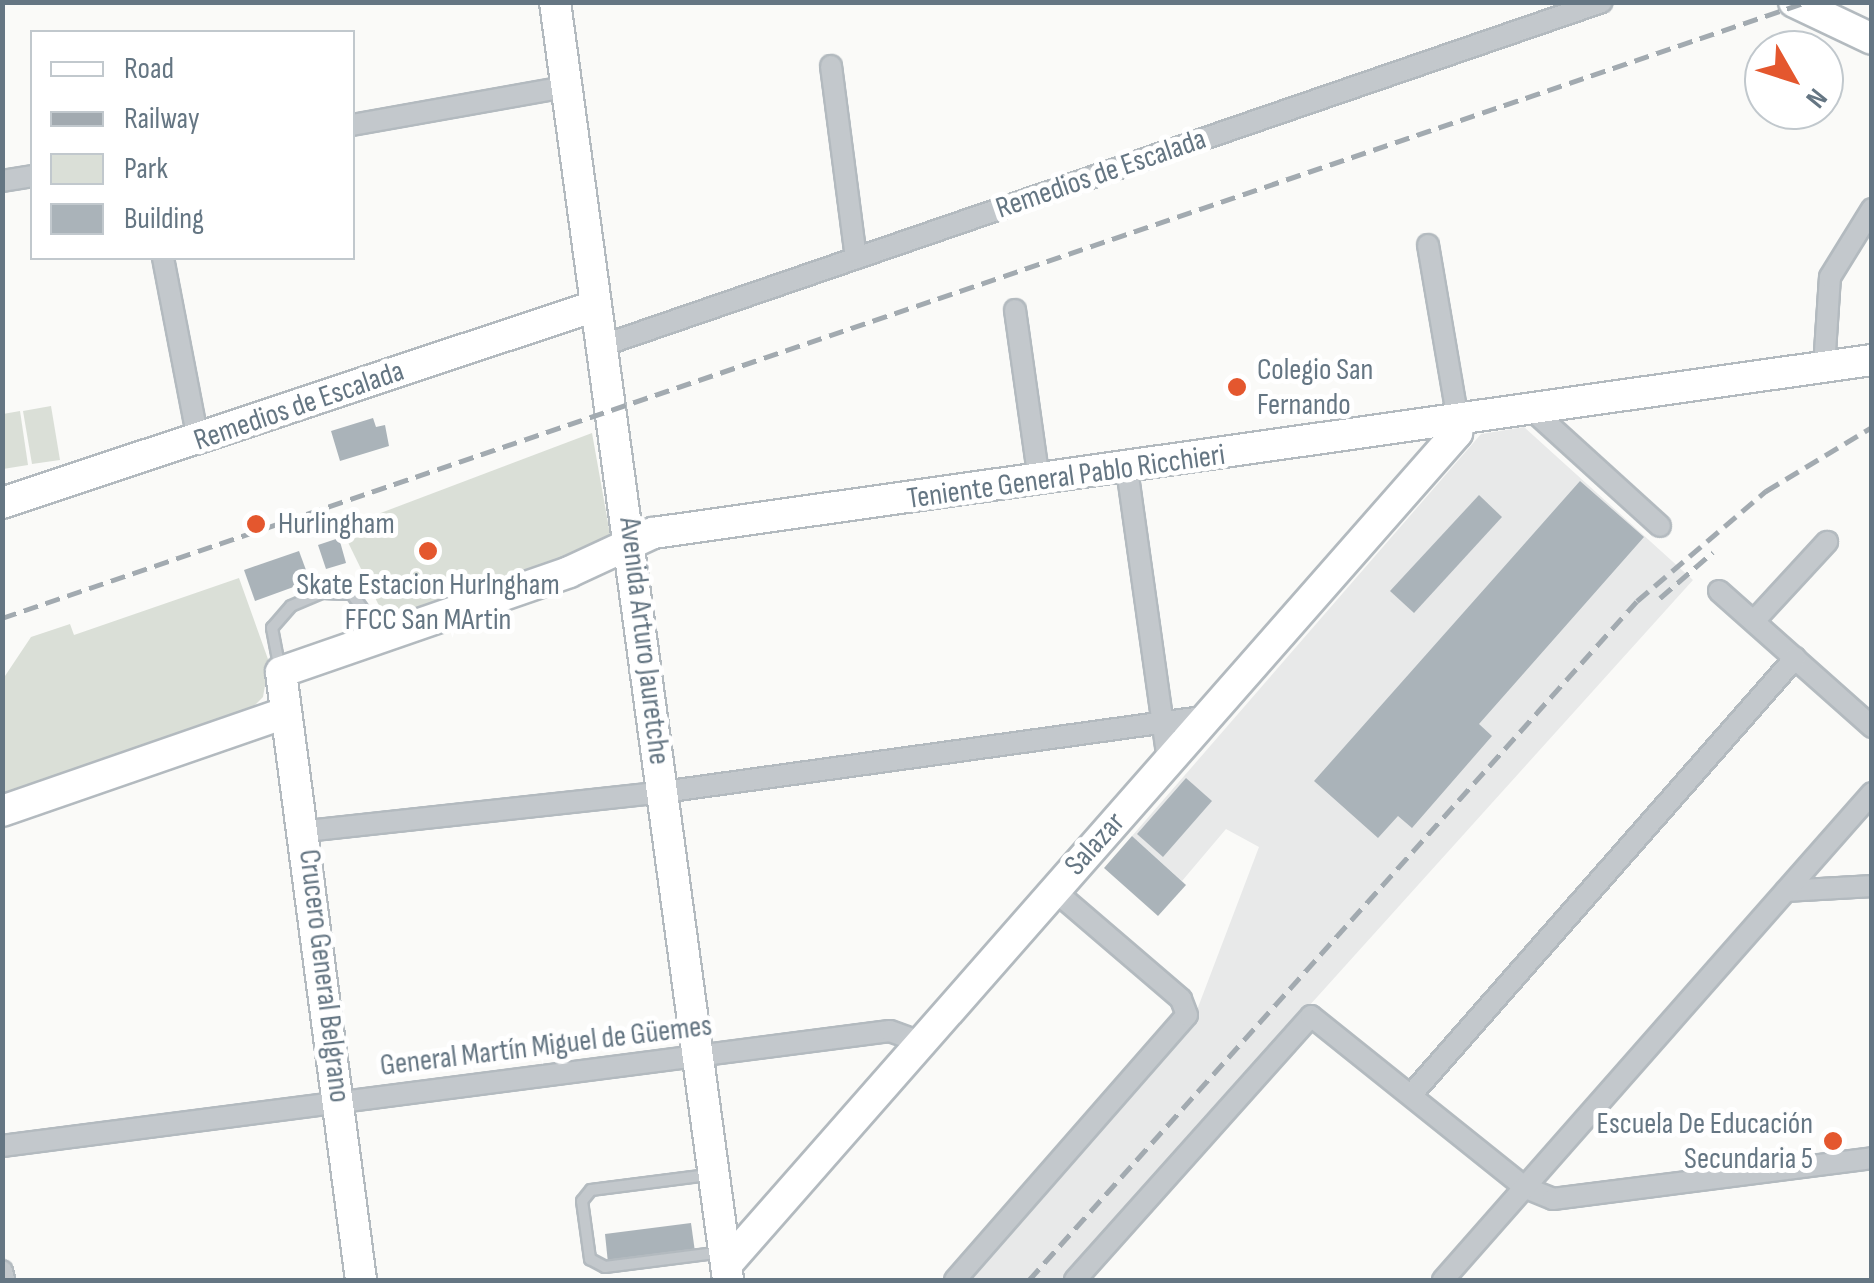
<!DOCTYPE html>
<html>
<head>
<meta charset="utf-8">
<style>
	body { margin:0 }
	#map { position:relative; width:1874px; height:1283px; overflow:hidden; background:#fafaf8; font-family:"Sofia Sans Condensed",sans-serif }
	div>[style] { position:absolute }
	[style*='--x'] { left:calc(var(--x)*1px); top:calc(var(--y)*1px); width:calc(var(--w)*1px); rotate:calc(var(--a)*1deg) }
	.built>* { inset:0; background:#e8e9e9 }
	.green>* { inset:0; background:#dadfd7 }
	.building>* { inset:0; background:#aab3b9 }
	.roads { filter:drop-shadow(2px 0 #b3babf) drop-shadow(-2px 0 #b3babf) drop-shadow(0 2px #b3babf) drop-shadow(0 -2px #b3babf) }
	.lane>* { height:10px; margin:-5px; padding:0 5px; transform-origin:5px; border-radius:5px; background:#c3c8cc }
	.street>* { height:20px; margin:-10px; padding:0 10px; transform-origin:10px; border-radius:10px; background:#c3c8cc }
	.secondary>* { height:30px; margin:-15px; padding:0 15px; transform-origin:15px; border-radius:15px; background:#fff }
	.rail>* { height:5px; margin-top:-2.5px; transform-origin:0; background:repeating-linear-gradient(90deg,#a2aab0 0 15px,transparent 0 23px) }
	.dots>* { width:28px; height:28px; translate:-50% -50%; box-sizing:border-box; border:5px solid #fff; border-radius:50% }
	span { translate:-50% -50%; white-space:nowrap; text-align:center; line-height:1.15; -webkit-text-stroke:10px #fff; paint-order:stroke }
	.street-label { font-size:30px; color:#657683 }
	.poi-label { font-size:30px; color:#657683 }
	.left { translate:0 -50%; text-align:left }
	.right { translate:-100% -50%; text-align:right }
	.frame { position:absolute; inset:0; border:5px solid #657683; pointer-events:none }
	.legend { position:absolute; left:30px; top:30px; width:325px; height:230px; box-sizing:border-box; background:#fff; border:2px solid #c1c8cd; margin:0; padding:12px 18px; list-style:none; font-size:30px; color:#657683 }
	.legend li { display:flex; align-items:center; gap:20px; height:50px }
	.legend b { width:50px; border:2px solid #c1c8cd }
	.north { position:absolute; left:1744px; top:30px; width:100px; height:100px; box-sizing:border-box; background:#fff; border:2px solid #c1c8cd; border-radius:50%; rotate:129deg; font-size:28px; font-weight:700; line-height:40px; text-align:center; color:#657683 }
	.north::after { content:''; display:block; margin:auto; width:35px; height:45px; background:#e4572e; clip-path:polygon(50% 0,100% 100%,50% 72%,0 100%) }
</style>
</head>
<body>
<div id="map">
	<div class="built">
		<div style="clip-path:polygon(1524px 427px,1693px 580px,1062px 1280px,967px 1280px,1189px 1031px,1259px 847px,1226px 829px,1182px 881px,1132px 836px,1481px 434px)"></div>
	</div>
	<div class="green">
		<div style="clip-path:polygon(51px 406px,60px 460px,32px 464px,23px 411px)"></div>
		<div style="clip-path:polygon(20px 411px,28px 465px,3px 469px,3px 414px)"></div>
		<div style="clip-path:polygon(592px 433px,610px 534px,604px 547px,386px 620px,341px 528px)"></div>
		<div style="clip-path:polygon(239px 578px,269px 662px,263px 697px,246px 714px,3px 799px,3px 679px,31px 637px,70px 624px,74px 635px)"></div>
	</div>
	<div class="building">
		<div style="clip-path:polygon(373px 418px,376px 427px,385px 425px,389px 446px,340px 461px,331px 431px)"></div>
		<div style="clip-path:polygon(1580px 481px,1644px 537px,1479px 724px,1492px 736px,1412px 828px,1398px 816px,1378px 838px,1314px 781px)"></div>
		<div style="clip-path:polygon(1479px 495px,1502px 517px,1414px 613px,1390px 591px)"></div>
		<div style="clip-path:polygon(339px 538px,346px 563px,326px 569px,318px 545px)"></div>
		<div style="clip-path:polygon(299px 551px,310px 581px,255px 601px,244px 570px)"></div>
		<div style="clip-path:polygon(1186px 778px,1212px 801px,1163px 857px,1137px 834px)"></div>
		<div style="clip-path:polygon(1132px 836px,1186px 885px,1158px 916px,1104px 868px)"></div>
		<div style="clip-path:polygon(691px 1223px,695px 1252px,608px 1263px,605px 1234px)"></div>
	</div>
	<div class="roads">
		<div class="lane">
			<div style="--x:280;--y:670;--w:43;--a:-100.8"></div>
			<div style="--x:272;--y:628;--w:29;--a:-49"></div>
			<div style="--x:291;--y:606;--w:34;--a:-23"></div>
			<div style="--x:322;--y:593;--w:30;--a:2"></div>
			<div style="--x:352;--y:594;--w:50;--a:54.7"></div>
			<div style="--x:708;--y:1175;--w:118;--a:172.7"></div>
			<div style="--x:591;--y:1190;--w:14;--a:129"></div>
			<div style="--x:582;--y:1201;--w:59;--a:82.1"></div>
			<div style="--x:590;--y:1259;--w:17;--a:28"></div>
			<div style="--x:605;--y:1267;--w:119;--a:-7.2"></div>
		</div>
		<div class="street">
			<div style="--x:831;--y:66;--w:194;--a:82.6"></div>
			<div style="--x:352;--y:125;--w:217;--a:-10.1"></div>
			<div style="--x:2;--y:181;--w:30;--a:-9"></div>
			<div style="--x:1428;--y:245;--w:179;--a:80.3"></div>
			<div style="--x:163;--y:258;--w:185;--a:79.1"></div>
			<div style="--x:1015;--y:310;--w:173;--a:82"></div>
			<div style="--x:601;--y:346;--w:1058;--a:-18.97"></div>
			<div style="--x:1824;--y:367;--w:90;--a:-86.2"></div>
			<div style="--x:1830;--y:277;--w:80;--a:-58.3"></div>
			<div style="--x:1531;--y:409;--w:174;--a:42.2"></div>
			<div style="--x:1127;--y:469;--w:296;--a:82"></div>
			<div style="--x:1719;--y:591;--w:205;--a:41.6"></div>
			<div style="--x:1754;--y:621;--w:108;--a:-47.3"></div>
			<div style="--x:306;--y:831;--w:359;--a:-6.2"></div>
			<div style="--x:663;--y:792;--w:551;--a:-7.92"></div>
			<div style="--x:1786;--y:891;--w:86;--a:-3.3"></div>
			<div style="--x:1411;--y:1095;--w:582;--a:-48.69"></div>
			<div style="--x:2;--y:1146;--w:895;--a:-7.38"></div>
			<div style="--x:890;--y:1031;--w:29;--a:20"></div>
			<div style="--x:2;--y:1271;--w:9;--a:77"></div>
			<div style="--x:955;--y:1280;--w:352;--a:-48.8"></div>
			<div style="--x:1187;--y:1015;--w:17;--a:-111"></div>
			<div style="--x:1181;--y:999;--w:167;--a:-139.4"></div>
			<div style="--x:1075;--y:1280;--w:354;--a:-48.2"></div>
			<div style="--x:1311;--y:1016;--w:275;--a:38.7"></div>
			<div style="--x:1526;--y:1188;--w:29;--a:22"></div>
			<div style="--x:1553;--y:1199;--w:322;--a:-7.3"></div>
			<div style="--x:1443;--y:1280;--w:649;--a:-48.62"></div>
		</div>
		<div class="secondary">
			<div style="--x:555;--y:2;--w:1290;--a:82.29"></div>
			<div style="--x:1794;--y:2;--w:86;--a:25.4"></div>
			<div style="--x:2;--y:503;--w:625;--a:-18.38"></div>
			<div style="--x:2;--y:811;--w:299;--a:-19.1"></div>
			<div style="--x:726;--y:1265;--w:1108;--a:-48.7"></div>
			<div style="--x:1457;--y:433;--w:12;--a:-85"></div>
			<div style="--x:361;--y:1280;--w:613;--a:-97.5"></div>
			<div style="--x:281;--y:672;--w:305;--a:-19.1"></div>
			<div style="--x:569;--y:572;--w:93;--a:-24.9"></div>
			<div style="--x:653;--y:533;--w:1231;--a:-8.08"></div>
		</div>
	</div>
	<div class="rail">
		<div style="--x:1660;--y:598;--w:70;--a:-41"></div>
		<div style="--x:2;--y:618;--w:1906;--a:-18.85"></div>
		<div style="--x:1029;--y:1280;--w:911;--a:-48.16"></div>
		<div style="--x:1637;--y:601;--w:170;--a:-40.5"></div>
		<div style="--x:1766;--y:491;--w:124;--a:-31.1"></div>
	</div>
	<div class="dots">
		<div style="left:1237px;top:387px;background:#e4572e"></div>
		<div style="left:256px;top:524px;background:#e4572e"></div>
		<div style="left:428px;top:551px;background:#e4572e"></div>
		<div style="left:1833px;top:1141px;background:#e4572e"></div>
	</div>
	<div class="street-label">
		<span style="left:1101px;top:174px;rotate:-19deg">Remedios de Escalada</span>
		<span style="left:299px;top:406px;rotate:-19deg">Remedios de Escalada</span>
		<span style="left:1066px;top:477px;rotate:-8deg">Teniente General Pablo Ricchieri</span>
		<span style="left:644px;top:641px;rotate:83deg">Avenida Arturo Jauretche</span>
		<span style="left:1095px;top:844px;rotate:-48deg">Salazar</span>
		<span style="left:324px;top:976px;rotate:83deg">Crucero General Belgrano</span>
		<span style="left:546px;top:1046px;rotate:-7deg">General Martín Miguel de Güemes</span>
	</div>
	<div class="poi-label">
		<span class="left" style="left:1257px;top:387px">Colegio San<br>Fernando</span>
		<span class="left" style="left:278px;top:524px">Hurlingham</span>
		<span style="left:428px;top:602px">Skate Estacion Hurlngham<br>FFCC San MArtin</span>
		<span class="right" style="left:1813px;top:1141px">Escuela De Educación<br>Secundaria 5</span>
	</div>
	<div class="frame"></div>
	<ul class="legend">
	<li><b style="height:12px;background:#fff"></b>Road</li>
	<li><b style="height:12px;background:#a2aab0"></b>Railway</li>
	<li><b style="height:28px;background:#dadfd7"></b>Park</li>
	<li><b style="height:28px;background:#aab3b9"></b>Building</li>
	</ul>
	<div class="north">N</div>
</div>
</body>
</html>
